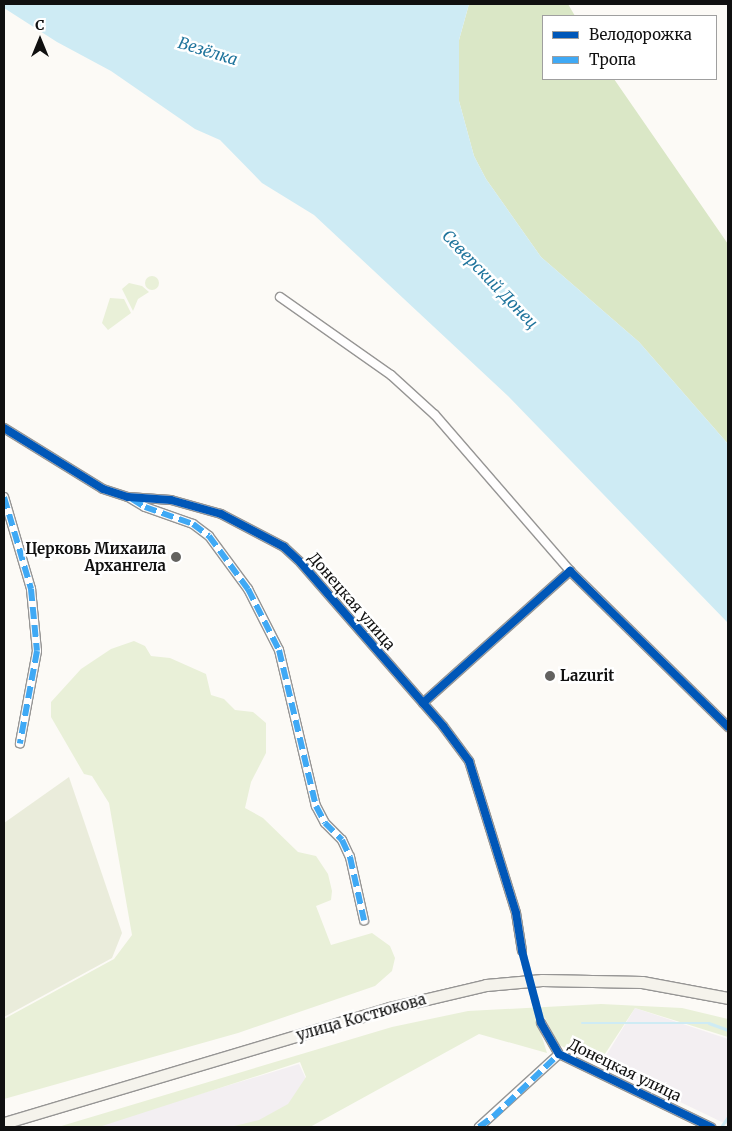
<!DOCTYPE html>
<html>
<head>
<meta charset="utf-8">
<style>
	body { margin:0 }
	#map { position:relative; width:732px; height:1131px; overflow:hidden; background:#fcfaf6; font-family:Merriweather,serif }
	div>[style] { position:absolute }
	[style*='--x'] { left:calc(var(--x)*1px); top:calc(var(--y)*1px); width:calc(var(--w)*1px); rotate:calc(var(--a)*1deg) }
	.industrial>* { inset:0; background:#f3eff2 }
	.green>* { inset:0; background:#e9f0d8 }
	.round { border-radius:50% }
	.forest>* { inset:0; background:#dae7c6 }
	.cemetery>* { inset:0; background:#eaecdb }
	.water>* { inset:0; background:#ceebf4 }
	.stream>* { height:2.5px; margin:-1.25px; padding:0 1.25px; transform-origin:1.25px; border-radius:1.25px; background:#ceebf4 }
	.street-tunnel>* { height:8px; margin-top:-4px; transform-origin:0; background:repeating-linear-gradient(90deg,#d9d7d4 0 8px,transparent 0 12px) }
	.roads { filter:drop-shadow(1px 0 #969594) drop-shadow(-1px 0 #969594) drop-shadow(0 1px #969594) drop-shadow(0 -1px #969594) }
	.street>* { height:8px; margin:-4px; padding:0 4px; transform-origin:4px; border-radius:4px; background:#fffefe }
	.secondary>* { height:11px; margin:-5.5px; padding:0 5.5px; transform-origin:5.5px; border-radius:5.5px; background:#f5f3ec }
	.quiet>* { height:6px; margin-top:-3px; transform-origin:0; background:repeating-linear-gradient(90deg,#3fa9f5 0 12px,transparent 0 18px) }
	.cycleway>* { height:8px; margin:-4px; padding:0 4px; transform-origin:4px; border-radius:4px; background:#0057b8 }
	.dots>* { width:14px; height:14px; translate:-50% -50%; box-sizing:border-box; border:2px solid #fff; border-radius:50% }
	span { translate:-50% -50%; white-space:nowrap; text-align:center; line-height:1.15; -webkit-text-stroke:5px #fff; paint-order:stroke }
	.poi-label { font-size:15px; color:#101010; font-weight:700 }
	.right { translate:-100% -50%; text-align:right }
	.left { translate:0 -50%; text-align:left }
	.street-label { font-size:15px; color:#101010 }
	.water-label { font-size:16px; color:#1f749c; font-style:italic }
	.frame { position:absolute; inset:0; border:5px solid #101010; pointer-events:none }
	.legend { position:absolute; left:542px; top:15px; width:175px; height:65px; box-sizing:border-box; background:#fff; border:1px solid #9f9f9f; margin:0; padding:6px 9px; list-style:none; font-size:15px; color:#101010 }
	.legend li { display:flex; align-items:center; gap:10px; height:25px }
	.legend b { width:25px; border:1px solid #9f9f9f }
	.north { position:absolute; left:15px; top:15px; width:50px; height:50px; -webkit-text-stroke:4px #fff; paint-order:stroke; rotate:0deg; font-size:14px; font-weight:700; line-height:20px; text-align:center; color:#101010 }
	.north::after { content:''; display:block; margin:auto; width:18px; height:22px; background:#101010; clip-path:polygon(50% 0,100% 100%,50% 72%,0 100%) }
</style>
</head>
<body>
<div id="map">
	<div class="industrial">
		<div style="clip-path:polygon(635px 1008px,728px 1039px,728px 1125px,601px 1064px)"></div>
		<div style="clip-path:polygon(299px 1064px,307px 1081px,296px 1105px,250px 1127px,91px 1127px)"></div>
	</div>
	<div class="green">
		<div class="round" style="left:145px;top:276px;width:14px;height:14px"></div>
		<div style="clip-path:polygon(129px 283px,142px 286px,149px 292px,138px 299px,133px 311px,122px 289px)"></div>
		<div style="clip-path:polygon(110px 298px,124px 299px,131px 313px,108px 330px,102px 323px)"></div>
		<div style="clip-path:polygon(134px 641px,145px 646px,151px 656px,170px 658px,206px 674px,211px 695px,224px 699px,235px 710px,253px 712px,266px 723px,266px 753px,251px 782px,245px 808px,263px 818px,298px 852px,316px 856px,328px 874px,332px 891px,331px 900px,316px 906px,331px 945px,372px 933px,390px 946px,395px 958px,392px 971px,375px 986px,238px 1033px,4px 1099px,4px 1019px,114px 959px,132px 935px,109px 803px,92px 776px,84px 774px,51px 717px,51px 702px,81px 669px,111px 649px)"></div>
		<div style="clip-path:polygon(601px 1004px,682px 1008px,728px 1019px,728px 1037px,635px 1008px,599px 1063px,559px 1045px,545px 1018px,537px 1021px,547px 1053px,479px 1034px,310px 1127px,230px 1127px,259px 1120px,288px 1104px,306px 1077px,300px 1062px,99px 1127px,58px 1127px,392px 1027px,468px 1011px)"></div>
	</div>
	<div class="forest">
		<div style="clip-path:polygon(469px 4px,568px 4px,575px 16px,543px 16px,543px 79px,614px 79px,728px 244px,728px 444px,639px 342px,541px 257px,486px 179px,474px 156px,459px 101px,459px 40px)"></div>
	</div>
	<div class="cemetery">
		<div style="clip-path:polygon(69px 777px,122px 933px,112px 958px,4px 1017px,4px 823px)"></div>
	</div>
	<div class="water">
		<div style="clip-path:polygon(4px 4px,469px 4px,459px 40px,459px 101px,474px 156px,486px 179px,541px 257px,639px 342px,728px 444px,728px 623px,508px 396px,314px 215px,262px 183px,220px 140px,195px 129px,111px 71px,57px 42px,4px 8px)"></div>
	</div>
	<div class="stream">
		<div style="--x:582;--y:1023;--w:127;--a:0"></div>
		<div style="--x:709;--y:1023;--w:20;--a:20"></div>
		<div style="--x:721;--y:1127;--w:12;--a:-55"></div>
	</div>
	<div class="street-tunnel">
		<div style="--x:522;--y:951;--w:74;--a:75.2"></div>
	</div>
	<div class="roads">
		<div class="street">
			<div style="--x:280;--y:297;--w:136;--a:35.1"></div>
			<div style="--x:391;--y:375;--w:59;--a:42.3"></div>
			<div style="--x:435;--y:415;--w:206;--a:49.1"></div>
			<div style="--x:4;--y:428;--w:116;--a:31.6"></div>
			<div style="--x:103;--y:489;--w:26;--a:18"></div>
			<div style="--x:128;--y:497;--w:43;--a:4"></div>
			<div style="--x:171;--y:500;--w:52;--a:15.6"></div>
			<div style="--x:221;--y:514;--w:71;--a:27.6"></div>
			<div style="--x:284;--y:547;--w:23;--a:43"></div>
			<div style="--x:301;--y:563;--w:216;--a:48.9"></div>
			<div style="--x:443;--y:726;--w:44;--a:53.4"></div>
			<div style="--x:469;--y:761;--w:159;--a:72.8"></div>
			<div style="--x:516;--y:913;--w:38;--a:81"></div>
			<div style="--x:4;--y:497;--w:96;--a:73.6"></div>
			<div style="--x:31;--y:589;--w:62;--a:84.5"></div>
			<div style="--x:37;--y:651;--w:94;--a:100.5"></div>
			<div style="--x:130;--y:498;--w:17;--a:31"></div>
			<div style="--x:145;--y:507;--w:51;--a:19.5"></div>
			<div style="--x:193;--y:524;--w:20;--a:37"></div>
			<div style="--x:209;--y:536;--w:66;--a:53.7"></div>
			<div style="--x:248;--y:589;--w:68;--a:63.1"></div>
			<div style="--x:279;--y:650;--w:160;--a:76.7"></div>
			<div style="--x:316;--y:806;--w:19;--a:62"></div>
			<div style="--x:325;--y:823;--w:24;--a:45"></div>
			<div style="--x:342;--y:840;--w:19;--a:65"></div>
			<div style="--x:350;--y:857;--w:65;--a:77.5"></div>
			<div style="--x:423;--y:703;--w:198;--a:-41.9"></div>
			<div style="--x:570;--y:571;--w:222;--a:44.6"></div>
			<div style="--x:541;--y:1023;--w:36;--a:60"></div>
			<div style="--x:559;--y:1054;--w:169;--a:25.7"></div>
			<div style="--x:479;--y:1127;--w:108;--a:-42.4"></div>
		</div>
		<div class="secondary">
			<div style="--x:4;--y:1123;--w:402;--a:-16.6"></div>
			<div style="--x:389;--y:1008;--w:100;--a:-13.3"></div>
			<div style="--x:486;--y:985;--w:56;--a:-5.1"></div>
			<div style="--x:542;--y:980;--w:100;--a:1.1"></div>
			<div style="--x:642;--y:982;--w:87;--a:10.5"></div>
		</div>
	</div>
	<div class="quiet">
		<div style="--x:4;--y:497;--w:96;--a:73.6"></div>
		<div style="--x:31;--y:589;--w:62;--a:84.5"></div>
		<div style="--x:37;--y:651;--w:94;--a:100.5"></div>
		<div style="--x:132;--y:499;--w:15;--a:32"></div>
		<div style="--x:145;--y:507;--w:51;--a:19.5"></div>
		<div style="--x:193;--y:524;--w:20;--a:37"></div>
		<div style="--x:209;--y:536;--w:66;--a:53.7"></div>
		<div style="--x:248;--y:589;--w:68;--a:63.1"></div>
		<div style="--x:279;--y:650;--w:160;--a:76.7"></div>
		<div style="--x:316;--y:806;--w:19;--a:62"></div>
		<div style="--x:325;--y:823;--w:24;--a:45"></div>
		<div style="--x:342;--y:840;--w:19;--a:65"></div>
		<div style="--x:350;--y:857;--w:65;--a:77.5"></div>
		<div style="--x:479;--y:1127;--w:17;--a:-36"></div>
		<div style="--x:493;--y:1117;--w:91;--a:-43.7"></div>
		<div style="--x:559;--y:1054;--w:3;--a:-135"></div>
	</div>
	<div class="cycleway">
		<div style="--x:4;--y:428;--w:116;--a:31.6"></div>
		<div style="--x:103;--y:489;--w:26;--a:18"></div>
		<div style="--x:128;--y:497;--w:43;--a:4"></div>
		<div style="--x:171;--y:500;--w:52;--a:15.6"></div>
		<div style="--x:221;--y:514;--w:71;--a:27.6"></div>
		<div style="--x:284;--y:547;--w:23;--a:43"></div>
		<div style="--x:301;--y:563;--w:216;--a:48.9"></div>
		<div style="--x:443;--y:726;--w:44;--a:53.4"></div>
		<div style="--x:469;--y:761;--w:159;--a:72.8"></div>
		<div style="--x:516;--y:913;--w:38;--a:81"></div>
		<div style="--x:522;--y:951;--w:74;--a:75.2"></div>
		<div style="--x:541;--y:1023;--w:36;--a:60"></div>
		<div style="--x:559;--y:1054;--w:169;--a:25.7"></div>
		<div style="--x:423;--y:703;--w:198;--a:-41.9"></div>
		<div style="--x:570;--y:571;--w:222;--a:44.6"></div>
	</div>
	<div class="dots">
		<div style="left:176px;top:557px;background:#636260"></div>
		<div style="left:550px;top:676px;background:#636260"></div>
	</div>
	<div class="poi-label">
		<span class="right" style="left:166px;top:557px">Церковь Михаила<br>Архангела</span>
		<span class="left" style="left:560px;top:676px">Lazurit</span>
	</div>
	<div class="street-label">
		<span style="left:352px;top:601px;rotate:49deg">Донецкая улица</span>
		<span style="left:361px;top:1017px;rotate:-16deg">улица Костюкова</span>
		<span style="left:625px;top:1070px;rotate:26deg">Донецкая улица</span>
	</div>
	<div class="water-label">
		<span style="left:208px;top:51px;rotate:17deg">Везёлка</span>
		<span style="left:490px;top:279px;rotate:46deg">Северский Донец</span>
	</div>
	<div class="frame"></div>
	<ul class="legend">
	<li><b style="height:6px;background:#0057b8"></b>Велодорожка</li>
	<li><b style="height:6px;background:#3fa9f5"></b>Тропа</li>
	</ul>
	<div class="north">С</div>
</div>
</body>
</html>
